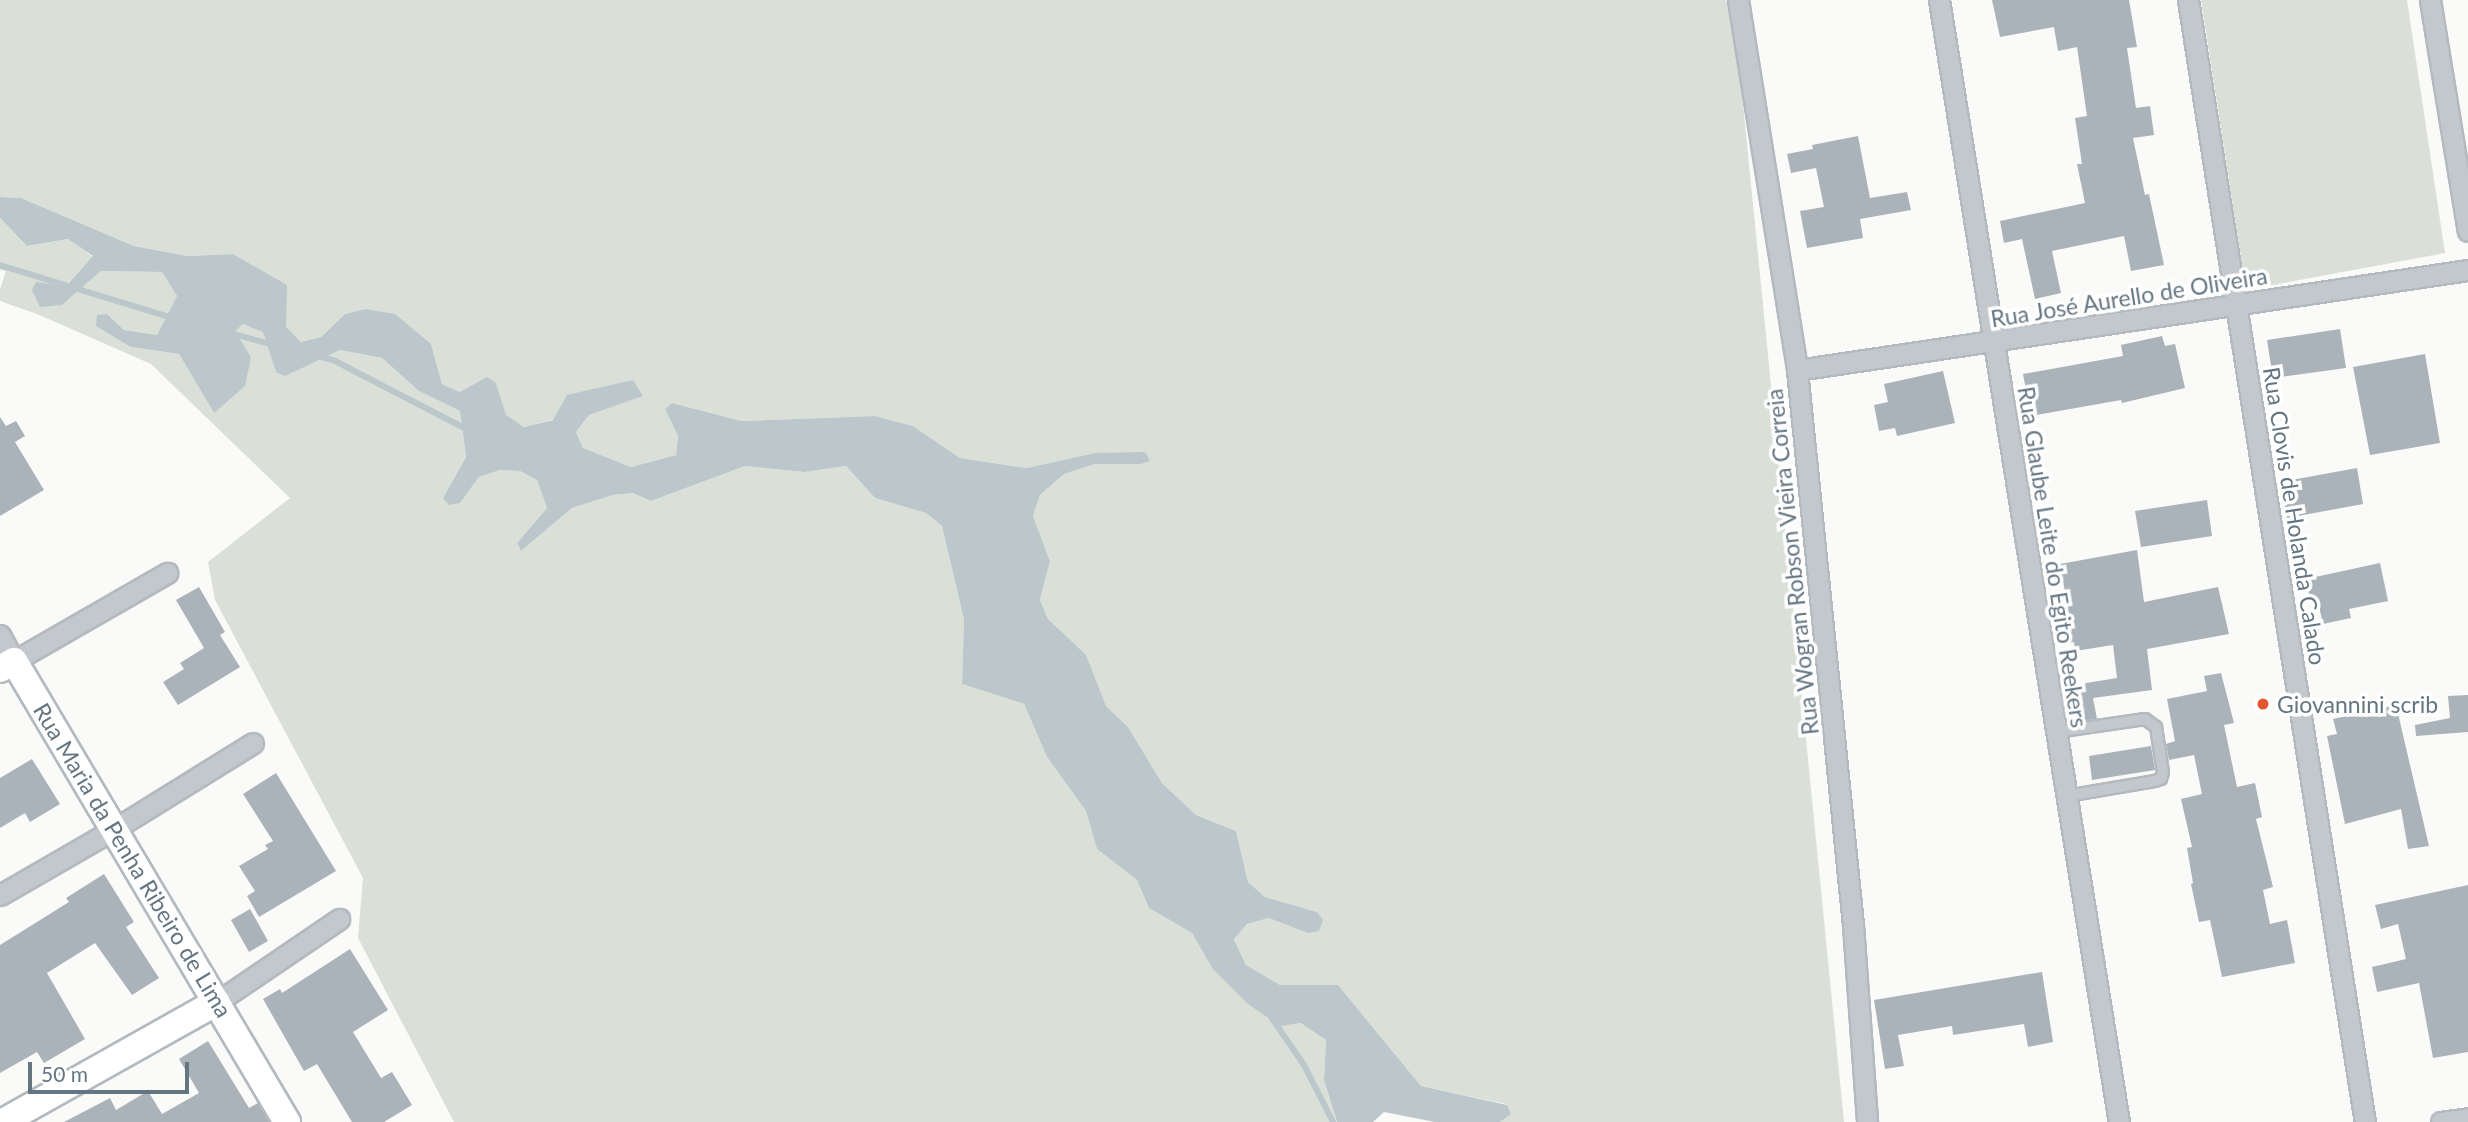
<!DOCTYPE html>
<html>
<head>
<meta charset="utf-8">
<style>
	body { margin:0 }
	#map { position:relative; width:2468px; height:1122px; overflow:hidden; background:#fafaf8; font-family:Lato,sans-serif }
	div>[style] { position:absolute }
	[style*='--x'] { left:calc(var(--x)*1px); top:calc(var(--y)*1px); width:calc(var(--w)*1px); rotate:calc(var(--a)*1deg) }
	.green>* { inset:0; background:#dadfd7 }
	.water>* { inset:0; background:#bbc7cb }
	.stream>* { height:6px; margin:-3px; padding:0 3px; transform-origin:3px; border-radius:3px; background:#bbc7cb }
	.building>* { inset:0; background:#aab3b9 }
	.roads { filter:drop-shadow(2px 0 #b3babf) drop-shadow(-2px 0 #b3babf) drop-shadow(0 2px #b3babf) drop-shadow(0 -2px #b3babf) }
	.lane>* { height:10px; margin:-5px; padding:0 5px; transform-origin:5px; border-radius:5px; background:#c3c8cc }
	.street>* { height:19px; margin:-9.5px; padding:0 9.5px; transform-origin:9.5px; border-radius:9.5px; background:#c3c8cc }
	.secondary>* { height:26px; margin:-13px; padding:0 13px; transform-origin:13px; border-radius:13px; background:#fff }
	.dots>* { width:19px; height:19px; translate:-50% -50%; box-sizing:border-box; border:4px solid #fff; border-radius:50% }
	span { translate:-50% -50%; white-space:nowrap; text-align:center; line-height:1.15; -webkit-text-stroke:7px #fff; paint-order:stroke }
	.street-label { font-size:23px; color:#657683 }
	.poi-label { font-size:23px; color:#657683 }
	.left { translate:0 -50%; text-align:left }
	.scale { position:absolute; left:28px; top:1062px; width:161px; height:32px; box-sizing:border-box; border:4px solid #657683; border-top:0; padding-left:9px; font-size:21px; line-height:24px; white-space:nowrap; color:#657683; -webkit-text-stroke:5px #fff; paint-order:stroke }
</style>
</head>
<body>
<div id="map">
	<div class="green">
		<div style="clip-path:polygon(0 0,1726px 0,1738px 53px,1844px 1122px,1500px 1122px,1511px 1114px,1506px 1104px,1421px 1086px,1338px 985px,1280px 985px,1246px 965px,1234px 938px,1247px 924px,1269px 918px,1309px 933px,1317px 912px,1265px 897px,1248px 882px,1236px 831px,1196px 815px,1162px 783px,1128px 727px,1106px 706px,1085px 655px,1048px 619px,1040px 600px,1050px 561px,1033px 516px,1040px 495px,1064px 474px,1095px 464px,1140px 464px,1095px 453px,1028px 468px,960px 458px,913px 426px,875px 416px,740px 421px,672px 403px,665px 409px,678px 436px,676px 455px,631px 467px,583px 448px,576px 432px,589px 415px,642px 396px,524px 427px,506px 416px,496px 383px,460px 392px,442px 384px,431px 344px,365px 309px,345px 314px,321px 337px,301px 342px,286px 328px,286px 285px,233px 254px,187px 256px,134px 246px,21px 198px,0 197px)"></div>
		<div style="clip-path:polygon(2201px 0,2407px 0,2445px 253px,2246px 290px)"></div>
		<div style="clip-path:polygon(0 218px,27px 246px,69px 239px,93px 257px,65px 286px,62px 305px,101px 271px,162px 272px,177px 296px,157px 335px,124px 330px,107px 314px,131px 347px,179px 354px,214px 413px,251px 357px,234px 331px,243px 324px,263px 331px,276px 371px,285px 375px,340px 350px,382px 358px,419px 391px,460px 411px,466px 457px,443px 498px,460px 503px,479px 477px,500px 470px,520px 471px,537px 480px,547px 508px,517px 543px,521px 551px,572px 508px,613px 495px,633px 493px,651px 501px,745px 466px,804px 472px,846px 466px,875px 498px,926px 513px,942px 526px,964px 620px,962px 684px,1024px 704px,1047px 757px,1086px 811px,1097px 849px,1137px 880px,1149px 908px,1192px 933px,1212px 968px,1326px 1040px,1324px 1080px,1337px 1122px,454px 1122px,358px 938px,363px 878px,215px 600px,208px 562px,290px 498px,151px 364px,37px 314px,0 301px,0 289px,6px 271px,0 270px)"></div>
	</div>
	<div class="water">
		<div style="clip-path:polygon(0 197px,21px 198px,134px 246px,187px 256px,233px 254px,287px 285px,286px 327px,301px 342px,321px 337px,345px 314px,365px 309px,395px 314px,431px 344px,442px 384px,460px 392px,487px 377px,496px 383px,506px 415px,524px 427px,553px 420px,567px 395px,633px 380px,643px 396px,589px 415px,576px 432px,583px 448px,631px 467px,676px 455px,678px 436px,665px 409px,672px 403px,741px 421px,875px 416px,913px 426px,960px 458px,1027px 468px,1095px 453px,1145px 452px,1150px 461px,1140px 464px,1095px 464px,1064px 474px,1040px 495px,1033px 516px,1050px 561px,1040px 600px,1048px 619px,1086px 655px,1106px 706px,1128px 727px,1162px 783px,1196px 815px,1236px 831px,1248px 882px,1265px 897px,1317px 912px,1323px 920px,1319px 931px,1308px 933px,1269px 918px,1247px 924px,1234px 939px,1246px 965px,1280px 985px,1338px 985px,1421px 1086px,1507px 1105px,1511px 1114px,1500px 1122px,1435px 1122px,1384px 1112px,1373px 1122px,1337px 1122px,1324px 1080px,1326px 1040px,1300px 1023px,1280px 1026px,1248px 1004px,1212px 968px,1192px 933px,1149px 908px,1137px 880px,1097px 849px,1086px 811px,1047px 757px,1024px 704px,962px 684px,964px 620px,942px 526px,926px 513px,875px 498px,846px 466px,804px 472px,745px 466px,651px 501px,633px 493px,613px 495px,572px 508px,521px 551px,517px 543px,547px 508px,537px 480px,520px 471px,500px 470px,479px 477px,460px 503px,449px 505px,443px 498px,466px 457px,460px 411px,419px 391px,382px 358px,340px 350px,285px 376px,276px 372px,263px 332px,243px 324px,235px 331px,251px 357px,245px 386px,214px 413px,179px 354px,131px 347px,96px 326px,97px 315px,107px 314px,124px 330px,157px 335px,177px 296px,162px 272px,101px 271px,62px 305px,40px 307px,32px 290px,36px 282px,66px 286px,93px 256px,68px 239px,27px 246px,0 218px)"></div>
	</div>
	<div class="stream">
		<div style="--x:0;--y:265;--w:180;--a:17.1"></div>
		<div style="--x:230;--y:333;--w:46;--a:15.3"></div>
		<div style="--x:318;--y:356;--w:18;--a:16"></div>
		<div style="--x:335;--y:361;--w:150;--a:27.4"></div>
		<div style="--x:1271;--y:1017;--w:58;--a:55.5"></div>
		<div style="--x:1304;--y:1065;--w:64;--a:63"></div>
	</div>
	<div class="building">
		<div style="clip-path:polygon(1992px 0,2129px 0,2137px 47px,2127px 48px,2136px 108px,2150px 106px,2154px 135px,2133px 138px,2145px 195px,2149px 194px,2164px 265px,2131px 271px,2124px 236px,2052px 251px,2061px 293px,2035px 299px,2022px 239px,2004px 243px,2000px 221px,2085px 203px,2077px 164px,2082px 164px,2075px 118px,2087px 116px,2077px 47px,2058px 51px,2054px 27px,2000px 37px)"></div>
		<div style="clip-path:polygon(1858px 136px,1870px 198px,1907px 192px,1911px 210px,1860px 219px,1863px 238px,1807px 248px,1800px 211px,1824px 207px,1816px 168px,1791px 173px,1787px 154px,1813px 149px,1812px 145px)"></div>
		<div style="clip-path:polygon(2340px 329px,2346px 368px,2273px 378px,2267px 340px)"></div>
		<div style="clip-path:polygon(2162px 336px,2165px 346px,2175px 344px,2185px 388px,2122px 403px,2121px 400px,2031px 416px,2023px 374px,2123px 356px,2121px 345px)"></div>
		<div style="clip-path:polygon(2425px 354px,2440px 443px,2370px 455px,2353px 367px)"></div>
		<div style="clip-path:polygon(1943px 371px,1955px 423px,1897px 436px,1895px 428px,1879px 431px,1874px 405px,1888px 402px,1884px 384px)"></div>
		<div style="clip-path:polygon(0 417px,6px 426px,16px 421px,25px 436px,15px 442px,44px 490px,0 516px)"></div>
		<div style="clip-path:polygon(2357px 468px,2363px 504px,2287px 518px,2281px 482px)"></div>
		<div style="clip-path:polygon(2207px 500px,2212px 536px,2141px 547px,2135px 511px)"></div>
		<div style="clip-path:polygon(2137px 550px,2144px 602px,2218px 587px,2229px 634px,2147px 649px,2152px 690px,2093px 698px,2097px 719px,2071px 722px,2062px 687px,2117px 678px,2113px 645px,2075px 651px,2074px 642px,2065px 643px,2060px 610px,2068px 609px,2060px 564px)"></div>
		<div style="clip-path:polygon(2380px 563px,2388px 601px,2349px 609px,2351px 618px,2323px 624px,2318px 602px,2311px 604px,2306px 579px)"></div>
		<div style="clip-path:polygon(199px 587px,225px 632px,220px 635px,240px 667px,178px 705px,163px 682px,184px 669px,180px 663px,204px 648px,176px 600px)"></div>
		<div style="clip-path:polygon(2221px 673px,2234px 723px,2224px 725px,2237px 787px,2255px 783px,2262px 817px,2256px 819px,2273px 887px,2263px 890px,2270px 924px,2287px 920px,2295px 963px,2222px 977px,2210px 920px,2199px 922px,2191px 884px,2193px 883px,2187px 848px,2192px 847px,2181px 799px,2202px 794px,2194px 755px,2169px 760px,2166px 744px,2175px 741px,2167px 699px,2207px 691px,2204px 676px)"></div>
		<div style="clip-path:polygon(2468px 695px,2468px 732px,2416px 736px,2415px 725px,2450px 718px,2448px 696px)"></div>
		<div style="clip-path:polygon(2396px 705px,2429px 846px,2408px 849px,2401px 809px,2345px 824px,2327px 736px,2337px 734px,2333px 719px)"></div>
		<div style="clip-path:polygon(2151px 746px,2155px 770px,2092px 780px,2089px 756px)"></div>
		<div style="clip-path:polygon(32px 759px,60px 804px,30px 822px,25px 813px,0 828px,0 778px)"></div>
		<div style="clip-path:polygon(276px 773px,336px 871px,259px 917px,247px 896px,255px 891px,239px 866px,268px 849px,265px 845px,273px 841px,243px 794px)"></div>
		<div style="clip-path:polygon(104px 874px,134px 922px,126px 927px,159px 978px,132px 995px,95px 943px,47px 973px,85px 1039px,44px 1063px,37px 1052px,0 1073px,0 945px,69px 902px,66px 898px)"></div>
		<div style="clip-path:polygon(2468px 885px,2468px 1052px,2433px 1058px,2419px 983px,2377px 992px,2372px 967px,2406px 959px,2398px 924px,2381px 929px,2375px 905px)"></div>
		<div style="clip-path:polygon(250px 909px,268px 941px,249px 952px,231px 920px)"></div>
		<div style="clip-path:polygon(350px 949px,388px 1010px,353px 1032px,381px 1078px,392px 1072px,412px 1105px,384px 1122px,352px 1122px,317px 1064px,304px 1071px,263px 999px,280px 989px,282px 993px)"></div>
		<div style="clip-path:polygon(2042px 972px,2053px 1042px,2028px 1047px,2024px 1024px,1953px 1035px,1952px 1026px,1898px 1035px,1904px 1066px,1885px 1069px,1874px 1000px)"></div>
		<div style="clip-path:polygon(208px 1041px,249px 1108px,258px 1103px,269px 1122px,64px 1122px,110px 1098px,116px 1110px,148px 1091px,162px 1114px,199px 1093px,179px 1059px)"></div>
	</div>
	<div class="roads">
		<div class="lane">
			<div style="--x:2056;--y:732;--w:90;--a:-8.3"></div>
			<div style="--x:2145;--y:719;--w:14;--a:36"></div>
			<div style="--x:2156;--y:727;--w:46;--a:81.2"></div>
			<div style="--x:2163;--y:772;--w:7;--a:106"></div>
			<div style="--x:2161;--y:779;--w:6;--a:162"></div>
			<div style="--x:2155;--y:781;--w:90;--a:170.4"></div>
		</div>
		<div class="street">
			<div style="--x:1738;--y:0;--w:375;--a:80.9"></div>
			<div style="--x:1797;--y:370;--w:558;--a:84.24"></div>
			<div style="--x:1853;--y:925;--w:197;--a:85.9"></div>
			<div style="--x:1939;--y:0;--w:1136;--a:80.89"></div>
			<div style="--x:2188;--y:0;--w:1136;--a:81.04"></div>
			<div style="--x:2430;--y:0;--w:234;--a:80.7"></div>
			<div style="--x:1797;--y:370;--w:678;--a:-8.48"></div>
			<div style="--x:0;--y:635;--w:30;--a:62"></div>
			<div style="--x:14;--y:661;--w:177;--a:-29.9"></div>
			<div style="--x:0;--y:895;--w:134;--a:-30"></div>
			<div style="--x:116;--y:828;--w:161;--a:-31.8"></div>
			<div style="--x:217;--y:1002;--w:148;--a:-34.2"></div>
			<div style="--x:2441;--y:1122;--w:27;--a:-8"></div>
		</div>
		<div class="secondary">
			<div style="--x:0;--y:669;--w:16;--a:-30"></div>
			<div style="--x:14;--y:661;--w:536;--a:59.37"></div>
			<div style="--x:3;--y:1122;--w:245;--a:-29.3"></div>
		</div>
	</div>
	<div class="dots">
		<div style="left:2263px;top:704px;background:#e4572e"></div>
	</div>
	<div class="street-label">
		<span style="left:2129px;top:297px;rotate:-9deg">Rua José Aurello de Oliveira</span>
		<span style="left:2295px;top:516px;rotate:81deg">Rua Clovis de Holanda Calado</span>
		<span style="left:2053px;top:557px;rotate:81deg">Rua Glaube Leite do Egito Reekers</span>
		<span style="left:1792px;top:562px;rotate:-96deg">Rua Wogran Robson Vieira Correia</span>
		<span style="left:133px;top:860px;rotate:59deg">Rua Maria da Penha Ribeiro de Lima</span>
	</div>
	<div class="poi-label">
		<span class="left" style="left:2277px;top:704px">Giovannini scrib</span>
	</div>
	<div class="scale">50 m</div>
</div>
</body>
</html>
